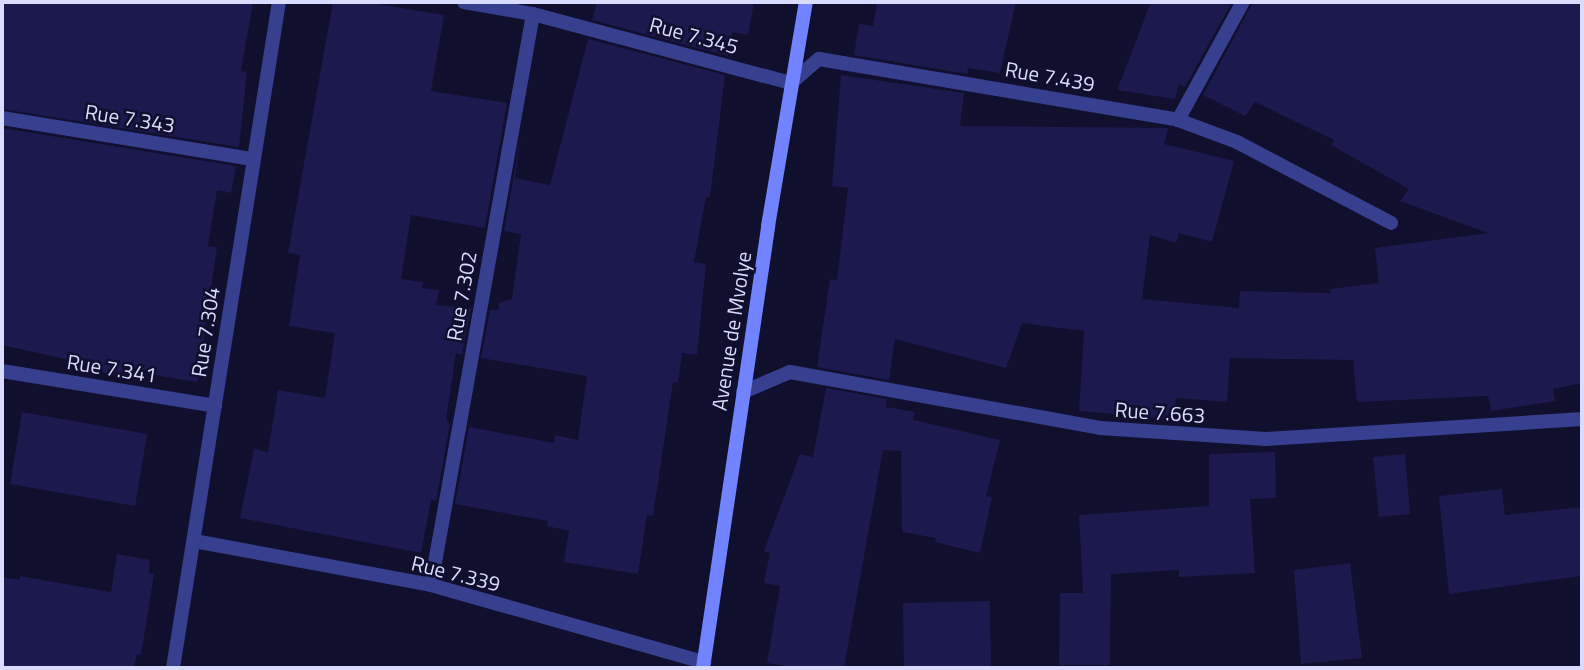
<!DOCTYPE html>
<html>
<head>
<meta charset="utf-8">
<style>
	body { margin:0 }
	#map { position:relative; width:1584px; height:670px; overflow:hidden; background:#100f2d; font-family:"Titillium Web",sans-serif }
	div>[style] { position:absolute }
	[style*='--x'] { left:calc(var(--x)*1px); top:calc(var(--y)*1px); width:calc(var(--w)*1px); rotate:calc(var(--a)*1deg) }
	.building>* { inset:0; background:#1c194f }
	.street>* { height:14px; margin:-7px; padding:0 7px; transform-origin:7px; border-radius:7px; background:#36408f }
	.secondary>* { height:14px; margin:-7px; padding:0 7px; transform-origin:7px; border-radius:7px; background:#7183ff }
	span { translate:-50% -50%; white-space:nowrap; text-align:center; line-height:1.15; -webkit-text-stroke:5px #100f2d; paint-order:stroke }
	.street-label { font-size:21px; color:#dadcff }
	.frame { position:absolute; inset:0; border:4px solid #dadcff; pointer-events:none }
</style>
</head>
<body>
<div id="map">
	<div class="building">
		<div style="clip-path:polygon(2px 2px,253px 2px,241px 71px,247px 72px,239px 147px,2px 109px)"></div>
		<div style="clip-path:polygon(333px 2px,366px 2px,444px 15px,431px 91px,507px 103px,485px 228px,411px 215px,401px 279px,423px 282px,422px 288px,439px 290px,436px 305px,471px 308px,462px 355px,456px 353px,446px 419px,450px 424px,436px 501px,431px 500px,421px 553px,240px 518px,254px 449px,268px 452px,278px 390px,325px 398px,335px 333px,289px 326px,300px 255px,288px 253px)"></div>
		<div style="clip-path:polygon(597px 2px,754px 2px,748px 35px,732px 32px,728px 56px,592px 20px)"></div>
		<div style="clip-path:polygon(877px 2px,1016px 2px,1000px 73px,968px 68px,967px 74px,854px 55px,859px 24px,873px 26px)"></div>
		<div style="clip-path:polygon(1151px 2px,1232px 2px,1185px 87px,1179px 84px,1175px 99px,1117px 90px)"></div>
		<div style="clip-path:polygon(1253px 2px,1582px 2px,1582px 383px,1553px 389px,1555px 401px,1491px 411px,1488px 396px,1357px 402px,1353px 360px,1230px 358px,1227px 402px,1176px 398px,1174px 419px,1079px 411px,1084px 331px,1022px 323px,1006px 368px,895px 339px,889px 380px,817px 367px,830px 279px,837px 280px,848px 188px,832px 186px,841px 75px,964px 93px,960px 126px,1168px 128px,1164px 144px,1234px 161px,1212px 242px,1179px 233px,1176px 243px,1150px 235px,1142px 299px,1239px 308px,1240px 291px,1331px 293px,1330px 289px,1379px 283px,1375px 248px,1488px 233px,1400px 201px,1409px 189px,1331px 145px,1334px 140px,1255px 102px,1245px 116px,1203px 95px)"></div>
		<div style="clip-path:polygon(588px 39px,725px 75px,710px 197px,706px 197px,694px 262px,706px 264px,697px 355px,682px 353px,678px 383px,673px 382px,653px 516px,647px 515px,638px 574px,564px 562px,569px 531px,547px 526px,548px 521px,455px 504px,469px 427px,554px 443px,555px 435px,578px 440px,587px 376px,481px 358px,490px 310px,498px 310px,499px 303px,512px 299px,521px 234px,504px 231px,522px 128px,515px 178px,550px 185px)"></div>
		<div style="clip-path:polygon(2px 128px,236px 166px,231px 193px,217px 190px,208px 246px,217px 247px,197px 382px,129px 371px,128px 378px,100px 372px,101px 367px,2px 345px)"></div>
		<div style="clip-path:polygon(826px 388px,887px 399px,886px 407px,915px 412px,913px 420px,1000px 440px,986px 496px,992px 497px,980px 553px,935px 542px,936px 538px,902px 532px,901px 451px,883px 450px,844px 668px,798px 668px,767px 663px,780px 586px,764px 583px,770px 553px,764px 551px,800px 454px,813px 457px)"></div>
		<div style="clip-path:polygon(22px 412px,147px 434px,135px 506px,10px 484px)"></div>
		<div style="clip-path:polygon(1275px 452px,1276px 498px,1250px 499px,1255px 573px,1179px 577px,1179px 570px,1111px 574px,1110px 665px,1059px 665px,1060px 593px,1083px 593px,1079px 515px,1209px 506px,1209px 454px)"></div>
		<div style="clip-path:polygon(1405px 454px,1410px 514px,1379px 517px,1373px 457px)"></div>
		<div style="clip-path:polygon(1502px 489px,1505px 515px,1582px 507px,1582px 576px,1449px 594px,1439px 496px)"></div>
		<div style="clip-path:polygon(117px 554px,150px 560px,149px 573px,154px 574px,141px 655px,137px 654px,134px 668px,2px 668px,2px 577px,20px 580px,20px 576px,111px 592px)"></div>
		<div style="clip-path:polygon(1350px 563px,1362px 658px,1301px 664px,1294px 570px)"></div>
		<div style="clip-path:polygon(990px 601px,991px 668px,904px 668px,903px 603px)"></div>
	</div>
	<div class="street">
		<div style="--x:464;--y:2;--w:70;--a:9.9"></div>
		<div style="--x:533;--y:14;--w:267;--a:15"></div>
		<div style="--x:791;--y:83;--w:37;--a:-41"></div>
		<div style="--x:819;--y:59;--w:364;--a:9.6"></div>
		<div style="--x:1178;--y:120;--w:135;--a:-61.2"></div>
		<div style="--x:2;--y:118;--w:254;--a:9.3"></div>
		<div style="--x:1178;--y:120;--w:63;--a:20.4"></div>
		<div style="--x:1237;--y:142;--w:174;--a:27.7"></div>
		<div style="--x:2;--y:371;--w:216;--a:9.3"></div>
		<div style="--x:743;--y:392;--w:51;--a:-23.1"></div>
		<div style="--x:790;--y:372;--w:315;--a:10.2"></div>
		<div style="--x:1100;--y:428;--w:166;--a:3.8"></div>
		<div style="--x:1266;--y:439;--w:317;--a:-3.6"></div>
		<div style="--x:194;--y:541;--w:241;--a:10.5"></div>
		<div style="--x:431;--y:585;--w:284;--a:15.8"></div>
		<div style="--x:431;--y:585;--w:580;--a:-79.87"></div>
		<div style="--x:173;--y:668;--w:674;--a:-80.96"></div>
	</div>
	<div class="secondary">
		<div style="--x:703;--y:668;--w:447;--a:-81.6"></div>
		<div style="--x:768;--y:226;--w:227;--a:-80.4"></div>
	</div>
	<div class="street-label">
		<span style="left:694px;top:35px;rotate:15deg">Rue 7.345</span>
		<span style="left:1050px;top:76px;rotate:10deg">Rue 7.439</span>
		<span style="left:130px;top:118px;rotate:9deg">Rue 7.343</span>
		<span style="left:461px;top:296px;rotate:-80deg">Rue 7.302</span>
		<span style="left:731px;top:331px;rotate:-81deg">Avenue de Mvolye</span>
		<span style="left:205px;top:332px;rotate:-81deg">Rue 7.304</span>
		<span style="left:112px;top:368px;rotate:9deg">Rue 7.341</span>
		<span style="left:1160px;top:412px;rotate:4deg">Rue 7.663</span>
		<span style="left:456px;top:573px;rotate:14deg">Rue 7.339</span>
	</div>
	<div class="frame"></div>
</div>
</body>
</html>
